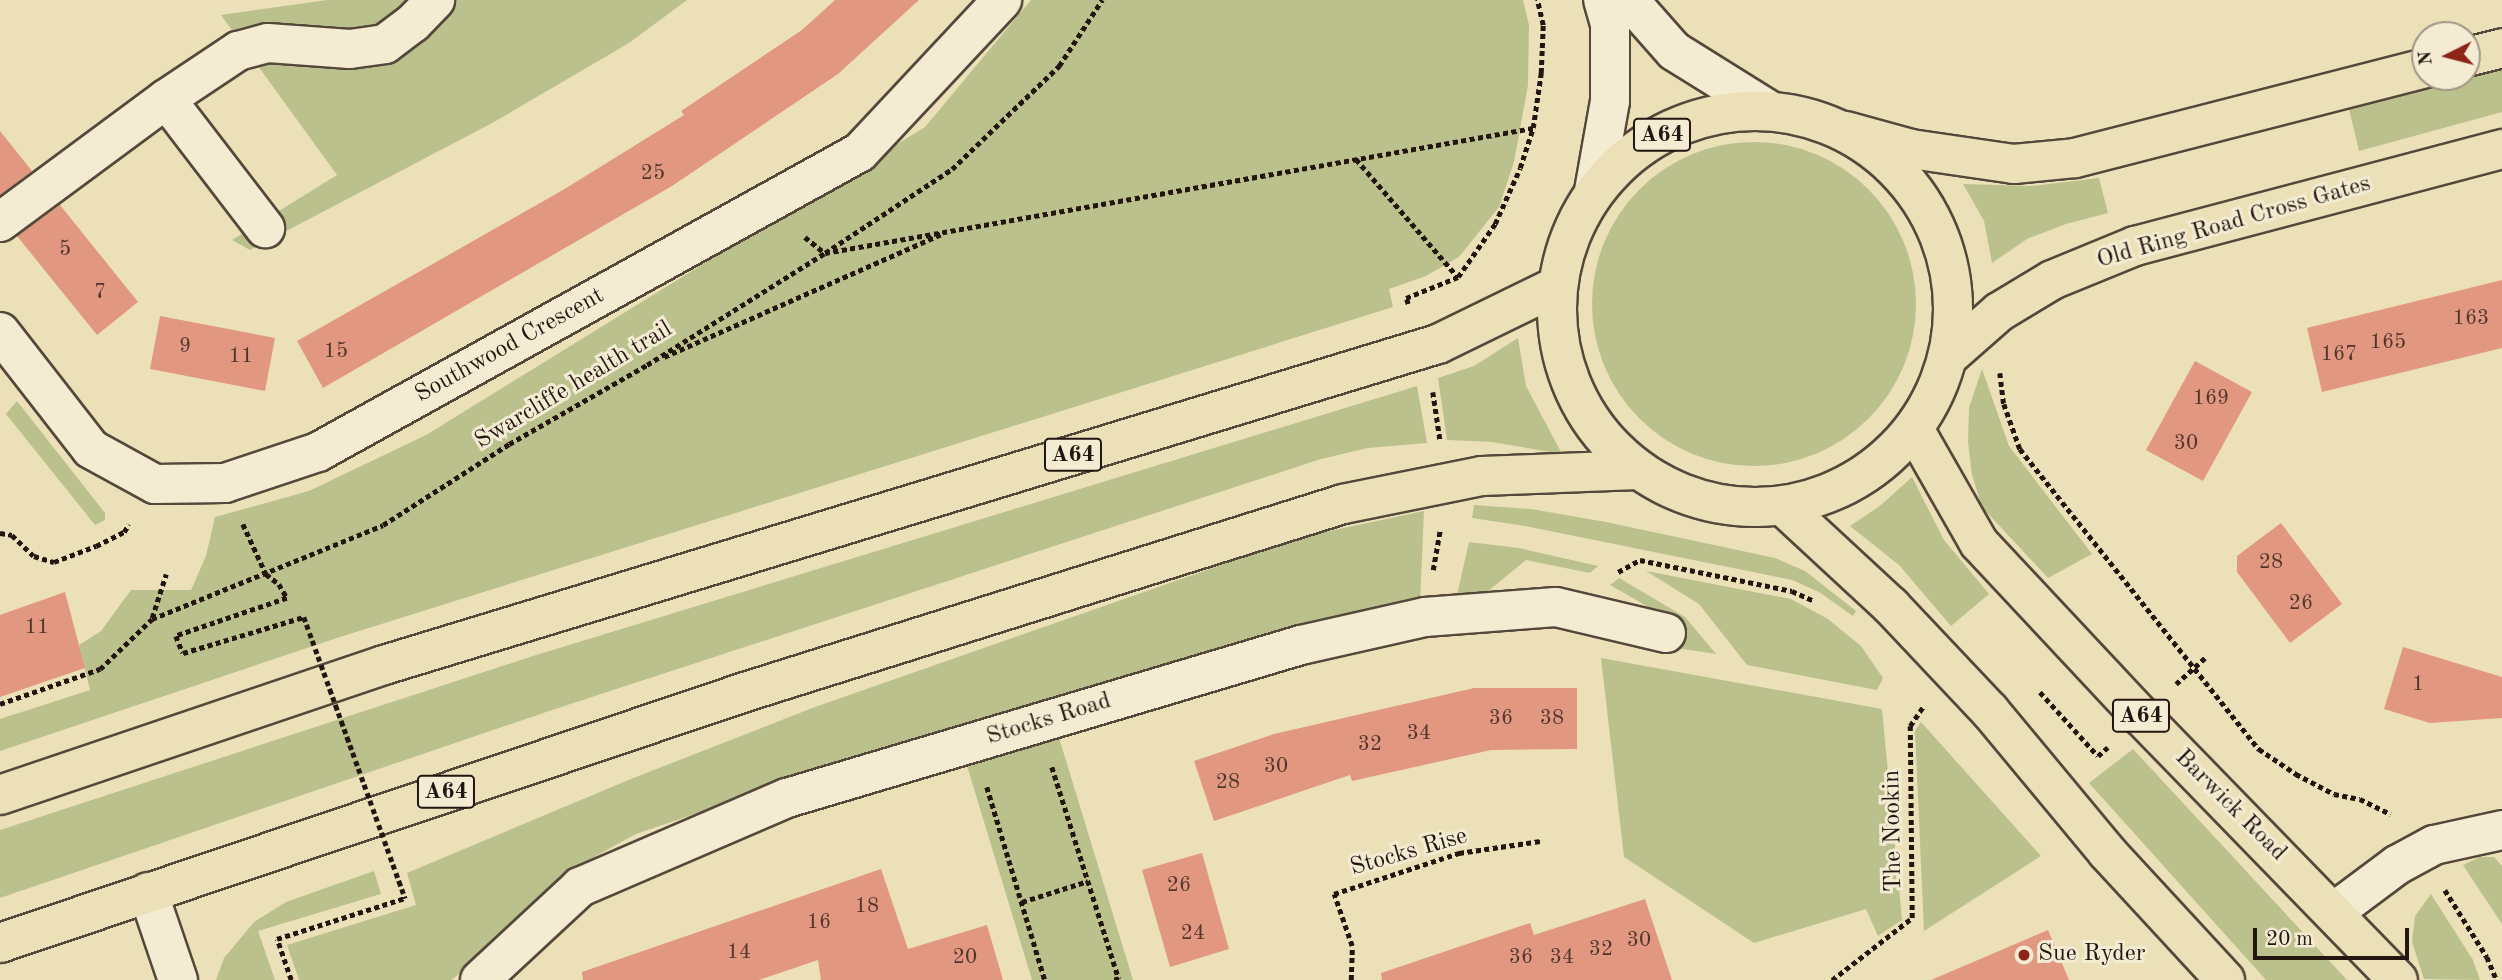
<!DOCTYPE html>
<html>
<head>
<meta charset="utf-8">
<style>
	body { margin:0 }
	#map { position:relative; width:2502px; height:980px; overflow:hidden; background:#ece0b9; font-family:"Old Standard TT",serif }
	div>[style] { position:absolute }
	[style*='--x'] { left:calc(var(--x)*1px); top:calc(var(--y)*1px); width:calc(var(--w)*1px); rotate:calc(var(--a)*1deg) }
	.green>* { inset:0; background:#bbc18c }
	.round { border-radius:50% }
	.building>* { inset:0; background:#e19780 }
	.path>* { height:4.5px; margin-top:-2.25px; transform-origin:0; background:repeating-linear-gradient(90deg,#231611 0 5px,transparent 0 8.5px) }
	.roads { filter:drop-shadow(2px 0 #55483b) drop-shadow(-2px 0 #55483b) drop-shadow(0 2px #55483b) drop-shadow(0 -2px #55483b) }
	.minor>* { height:38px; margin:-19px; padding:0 19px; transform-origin:19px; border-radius:19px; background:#f3ebd2 }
	.major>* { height:38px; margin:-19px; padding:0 19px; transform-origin:19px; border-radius:19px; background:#ece0b9 }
	.highway>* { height:38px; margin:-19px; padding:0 19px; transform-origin:19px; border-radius:19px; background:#ece0b9 }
	.highway>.ring { margin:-19px; padding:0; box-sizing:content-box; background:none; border:38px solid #ece0b9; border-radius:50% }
	.path-bridge>* { height:4.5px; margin-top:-2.25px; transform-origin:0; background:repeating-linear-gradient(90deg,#231611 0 5px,transparent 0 8.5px) }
	.dots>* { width:19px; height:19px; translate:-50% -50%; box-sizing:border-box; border:4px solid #f3ebd2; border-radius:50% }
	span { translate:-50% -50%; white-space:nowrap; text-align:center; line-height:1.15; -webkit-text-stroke:6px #f3ebd2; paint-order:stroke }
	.number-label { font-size:21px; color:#52362d }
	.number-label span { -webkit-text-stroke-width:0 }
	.shield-label span { padding:2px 5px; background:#f3ebd2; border:2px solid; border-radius:5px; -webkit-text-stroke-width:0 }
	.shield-label { font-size:23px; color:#231611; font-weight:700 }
	.street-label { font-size:24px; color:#231611 }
	.poi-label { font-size:24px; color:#231611 }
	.left { translate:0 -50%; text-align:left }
	.north { position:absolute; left:2411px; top:21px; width:70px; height:70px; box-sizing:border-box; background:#f3ebd2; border:2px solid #a09685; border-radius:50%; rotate:264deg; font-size:19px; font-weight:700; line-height:28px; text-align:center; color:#231611 }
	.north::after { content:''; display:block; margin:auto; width:24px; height:32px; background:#8f2418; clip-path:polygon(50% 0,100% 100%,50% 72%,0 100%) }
	.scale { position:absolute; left:2253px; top:928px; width:156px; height:32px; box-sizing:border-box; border:4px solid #231611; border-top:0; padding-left:9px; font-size:21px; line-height:24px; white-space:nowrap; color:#231611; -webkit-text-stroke:5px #f3ebd2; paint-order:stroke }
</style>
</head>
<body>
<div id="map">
	<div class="green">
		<div style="clip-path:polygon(327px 0,687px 0,629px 43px,494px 122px,250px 250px,232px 240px,337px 175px,221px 15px)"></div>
		<div style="clip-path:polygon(1031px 0,1523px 0,1529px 25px,1528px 85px,1514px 162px,1499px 207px,1459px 257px,1426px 276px,1389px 289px,1393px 307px,340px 637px,0 751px,0 719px,90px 690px,79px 645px,101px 631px,131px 590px,191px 590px,206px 556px,215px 517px,309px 491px,426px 435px,925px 127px)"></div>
		<div style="clip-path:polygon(2502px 69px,2502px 112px,2359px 151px,2349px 109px)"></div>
		<div class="round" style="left:1592px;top:142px;width:324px;height:324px"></div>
		<div style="clip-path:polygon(2099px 178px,2108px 213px,2066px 224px,2027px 239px,1992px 263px,1984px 221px,1963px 184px,2032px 186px)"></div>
		<div style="clip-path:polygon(1518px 338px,1526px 386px,1562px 454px,1492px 442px,1447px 440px,1438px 378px,1474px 366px)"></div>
		<div style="clip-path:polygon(1982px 369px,2009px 446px,2092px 554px,2048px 578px,1982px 507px,1972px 475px,1968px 442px,1969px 408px)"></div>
		<div style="clip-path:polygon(1417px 386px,1427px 443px,1368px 448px,1321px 459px,552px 710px,0 898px,0 830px,533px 656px)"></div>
		<div style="clip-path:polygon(17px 401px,105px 513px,105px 520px,95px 525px,6px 414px)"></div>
		<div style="clip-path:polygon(1912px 477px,1944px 540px,1989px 594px,1951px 626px,1899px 565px,1850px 526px,1881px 505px)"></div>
		<div style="clip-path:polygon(1474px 505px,1531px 509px,1606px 522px,1775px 558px,1805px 571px,1856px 611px,1853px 616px,1819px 592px,1792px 580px,1525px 526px,1472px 518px)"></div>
		<div style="clip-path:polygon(1424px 511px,1420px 604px,782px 784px,636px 834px,594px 857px,546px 894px,452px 980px,299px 980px,287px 945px,416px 905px,407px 873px,631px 779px,815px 707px,1301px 537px)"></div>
		<div style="clip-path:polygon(1469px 542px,1519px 548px,1598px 566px,1590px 573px,1526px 560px,1487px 592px,1457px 595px)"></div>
		<div style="clip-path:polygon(1646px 571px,1791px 599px,1828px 619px,1861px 646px,1883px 678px,1877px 690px,1747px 665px,1699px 604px)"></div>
		<div style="clip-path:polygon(1619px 578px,1685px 617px,1716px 654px,1677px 648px,1671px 620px,1610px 585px)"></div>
		<div style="clip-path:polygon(1601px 658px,1882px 709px,1902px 920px,1878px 936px,1866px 909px,1754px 943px,1624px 857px)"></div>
		<div style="clip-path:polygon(1053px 718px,1133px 980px,1032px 980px,961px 746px)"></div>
		<div style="clip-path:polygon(1921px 722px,2041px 856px,1924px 931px,1915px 731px)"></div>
		<div style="clip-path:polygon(2133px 749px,2347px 980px,2266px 980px,2089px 783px)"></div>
		<div style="clip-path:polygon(2480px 857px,2494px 857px,2502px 866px,2502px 924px,2463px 865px)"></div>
		<div style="clip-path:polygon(374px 871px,381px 894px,258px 931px,275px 980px,216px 980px,224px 958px,254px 922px,286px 902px)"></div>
		<div style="clip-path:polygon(2431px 894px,2473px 960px,2480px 980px,2424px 979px,2412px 942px,2415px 916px)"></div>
	</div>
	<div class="building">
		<div style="clip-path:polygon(835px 0,919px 0,838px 74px,672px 186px,323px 388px,297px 341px,563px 190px,684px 115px,681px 111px,802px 30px)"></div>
		<div style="clip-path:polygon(0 131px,32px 171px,0 195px)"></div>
		<div style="clip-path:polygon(60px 205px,138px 302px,97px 335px,17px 236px)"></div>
		<div style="clip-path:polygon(2502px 280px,2502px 348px,2322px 392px,2307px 328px)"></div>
		<div style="clip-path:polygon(160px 316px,275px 338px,265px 391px,150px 369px)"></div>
		<div style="clip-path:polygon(2195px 361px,2252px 392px,2203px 481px,2146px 450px)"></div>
		<div style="clip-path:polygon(2281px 523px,2342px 604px,2290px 643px,2237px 572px,2237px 556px)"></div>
		<div style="clip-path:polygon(65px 592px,85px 668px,0 697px,0 615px)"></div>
		<div style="clip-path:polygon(2403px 647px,2502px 677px,2502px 718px,2430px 723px,2384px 709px)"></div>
		<div style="clip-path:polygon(1474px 688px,1577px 688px,1577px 749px,1491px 750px,1352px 781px,1350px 775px,1214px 821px,1194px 761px,1274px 734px)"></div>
		<div style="clip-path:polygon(1202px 853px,1229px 949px,1170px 967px,1142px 870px)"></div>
		<div style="clip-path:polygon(881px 869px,908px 949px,987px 925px,1003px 980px,821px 980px,818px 960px,759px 980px,583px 980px,582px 972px)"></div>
		<div style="clip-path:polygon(1645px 899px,1672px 980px,1382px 980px,1381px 973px,1530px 923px,1534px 935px)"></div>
		<div style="clip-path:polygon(2048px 930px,2069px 980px,1931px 980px)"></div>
	</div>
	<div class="path">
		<div style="--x:1356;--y:159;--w:156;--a:49.2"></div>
		<div style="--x:805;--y:237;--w:26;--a:39"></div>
		<div style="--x:825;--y:253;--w:719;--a:-10.01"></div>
		<div style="--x:1408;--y:304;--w:6;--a:-108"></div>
		<div style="--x:1406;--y:298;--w:56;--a:-22"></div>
		<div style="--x:1458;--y:277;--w:65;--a:-55.1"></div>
		<div style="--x:1495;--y:224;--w:61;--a:-65.9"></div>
		<div style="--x:1520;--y:168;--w:42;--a:-72"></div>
		<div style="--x:1533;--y:128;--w:56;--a:-81.7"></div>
		<div style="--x:1541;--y:73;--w:48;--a:-87.6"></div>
		<div style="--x:1543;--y:25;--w:26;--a:-103"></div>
		<div style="--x:664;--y:357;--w:303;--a:-23.9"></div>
		<div style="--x:2000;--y:373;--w:31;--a:83"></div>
		<div style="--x:2004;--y:404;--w:48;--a:70.4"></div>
		<div style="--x:2020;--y:449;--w:384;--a:51.5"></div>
		<div style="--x:2259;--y:749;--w:45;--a:34"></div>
		<div style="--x:2296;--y:774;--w:43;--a:27.8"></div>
		<div style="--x:2334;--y:794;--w:26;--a:11"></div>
		<div style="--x:2360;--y:799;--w:34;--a:26"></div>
		<div style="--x:1433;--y:392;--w:48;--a:81.5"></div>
		<div style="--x:243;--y:524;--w:55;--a:65.3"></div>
		<div style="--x:266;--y:574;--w:16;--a:38"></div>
		<div style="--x:279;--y:584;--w:16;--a:60"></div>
		<div style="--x:287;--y:598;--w:117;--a:161.1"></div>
		<div style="--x:176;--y:636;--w:18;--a:68"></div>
		<div style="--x:183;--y:653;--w:126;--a:-16.6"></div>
		<div style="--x:0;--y:533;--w:12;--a:9"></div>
		<div style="--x:12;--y:535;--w:30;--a:44"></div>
		<div style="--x:34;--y:556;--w:21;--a:17"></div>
		<div style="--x:54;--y:562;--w:45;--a:-20.9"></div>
		<div style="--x:96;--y:546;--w:31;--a:-27"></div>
		<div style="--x:124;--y:532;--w:9;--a:-58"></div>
		<div style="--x:1433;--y:570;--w:40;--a:-80"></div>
		<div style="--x:1618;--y:572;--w:25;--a:-29"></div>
		<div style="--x:1640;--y:560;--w:155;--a:11.5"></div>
		<div style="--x:1792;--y:591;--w:24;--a:24"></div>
		<div style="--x:152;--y:618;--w:46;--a:-72.3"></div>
		<div style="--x:2176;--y:684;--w:40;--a:-42"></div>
		<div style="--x:2040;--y:692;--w:86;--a:47.8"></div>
		<div style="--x:2098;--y:756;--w:13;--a:-42"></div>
		<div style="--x:0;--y:704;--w:106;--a:-19.3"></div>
		<div style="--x:100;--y:669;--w:72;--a:-43.9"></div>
		<div style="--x:152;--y:619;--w:249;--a:-22.1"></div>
		<div style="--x:383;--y:525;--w:150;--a:-32.7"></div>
		<div style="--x:509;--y:444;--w:159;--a:-29.8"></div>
		<div style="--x:647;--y:365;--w:210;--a:-32.2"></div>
		<div style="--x:825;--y:253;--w:152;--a:-33.5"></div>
		<div style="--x:952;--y:169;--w:149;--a:-43.9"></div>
		<div style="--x:1059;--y:66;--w:79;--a:-56.9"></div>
		<div style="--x:1052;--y:767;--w:222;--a:72.5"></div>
		<div style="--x:1119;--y:979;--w:5;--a:169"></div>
		<div style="--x:987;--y:787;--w:202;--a:73.3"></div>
		<div style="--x:2445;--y:890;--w:79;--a:57.9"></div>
		<div style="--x:2487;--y:957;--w:25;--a:67"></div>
		<div style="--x:1022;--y:902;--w:69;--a:-17.7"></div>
		<div style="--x:291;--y:980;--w:43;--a:-108.9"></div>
		<div style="--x:277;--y:939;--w:134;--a:-17.8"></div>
		<div style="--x:1351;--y:980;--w:34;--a:-88"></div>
		<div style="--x:1352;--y:946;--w:55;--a:-109.1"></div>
		<div style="--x:1334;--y:894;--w:132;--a:-18.2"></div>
		<div style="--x:1459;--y:853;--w:82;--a:-8.4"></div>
		<div style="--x:1832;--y:980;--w:101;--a:-37.8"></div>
		<div style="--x:1912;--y:918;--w:192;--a:-90.6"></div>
		<div style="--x:1910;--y:726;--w:23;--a:-56"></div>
	</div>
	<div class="roads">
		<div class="minor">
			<div style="--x:1629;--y:0;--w:68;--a:48.6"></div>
			<div style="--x:1674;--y:51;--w:110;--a:31.9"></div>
			<div style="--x:166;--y:99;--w:163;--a:52.5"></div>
			<div style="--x:1594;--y:191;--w:91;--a:-79.9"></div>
			<div style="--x:1610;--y:101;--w:77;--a:-90"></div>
			<div style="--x:1610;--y:24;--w:25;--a:-106"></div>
			<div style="--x:0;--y:222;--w:207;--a:-36.5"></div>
			<div style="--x:166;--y:99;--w:87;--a:-33.7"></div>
			<div style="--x:238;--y:51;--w:31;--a:-15"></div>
			<div style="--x:268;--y:43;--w:82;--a:4.2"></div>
			<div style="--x:350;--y:49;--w:35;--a:-8"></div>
			<div style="--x:385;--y:44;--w:35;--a:-37"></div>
			<div style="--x:413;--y:23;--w:32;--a:-46"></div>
			<div style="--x:0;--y:332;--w:148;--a:52.1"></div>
			<div style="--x:91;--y:449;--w:73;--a:28.7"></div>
			<div style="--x:155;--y:484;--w:70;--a:-0.8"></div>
			<div style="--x:225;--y:483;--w:98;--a:-18.4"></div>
			<div style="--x:318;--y:452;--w:619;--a:-28.96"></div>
			<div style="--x:860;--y:152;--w:208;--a:-46.9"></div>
			<div style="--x:148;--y:892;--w:93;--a:71.2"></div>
			<div style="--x:2334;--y:912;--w:79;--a:-36.7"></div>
			<div style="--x:2397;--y:865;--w:42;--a:-28.4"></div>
			<div style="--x:2434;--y:845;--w:70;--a:-12.4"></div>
			<div style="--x:480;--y:980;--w:137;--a:-42.9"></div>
			<div style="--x:580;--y:887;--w:225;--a:-23.3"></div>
			<div style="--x:787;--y:798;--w:536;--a:-16.58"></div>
			<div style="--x:1301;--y:645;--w:127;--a:-12.7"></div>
			<div style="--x:1425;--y:617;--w:131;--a:-4.4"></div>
			<div style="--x:1556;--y:607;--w:113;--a:13.3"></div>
		</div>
		<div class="major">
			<div style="--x:2467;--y:57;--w:36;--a:-14"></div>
			<div style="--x:1846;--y:131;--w:67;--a:15.5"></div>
			<div style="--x:1911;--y:149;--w:104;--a:8.3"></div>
			<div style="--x:2014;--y:164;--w:61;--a:-5.6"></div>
			<div style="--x:2075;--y:158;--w:361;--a:-14.4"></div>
			<div style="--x:1949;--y:356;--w:67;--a:-41.3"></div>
			<div style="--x:1999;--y:312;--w:62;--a:-31.1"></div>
			<div style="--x:2052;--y:280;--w:90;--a:-22.3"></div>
			<div style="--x:2135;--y:246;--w:380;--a:-14.8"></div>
		</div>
		<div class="highway">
			<div class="ring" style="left:1557px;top:111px;width:358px;height:358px"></div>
			<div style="--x:1914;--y:429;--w:131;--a:60.3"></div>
			<div style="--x:1979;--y:543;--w:238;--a:46.9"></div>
			<div style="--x:2142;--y:717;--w:367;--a:45.8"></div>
			<div style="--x:1784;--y:507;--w:146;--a:42.8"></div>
			<div style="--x:1891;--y:606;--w:144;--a:46.7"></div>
			<div style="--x:1990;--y:711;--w:183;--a:50.3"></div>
			<div style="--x:2107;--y:852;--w:174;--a:47.3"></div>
			<div style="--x:0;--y:795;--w:405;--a:-18.7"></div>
			<div style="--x:384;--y:665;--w:1102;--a:-16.94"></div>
			<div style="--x:1438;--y:344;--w:132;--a:-26"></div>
			<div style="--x:0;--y:943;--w:786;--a:-18.62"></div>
			<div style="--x:745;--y:692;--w:627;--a:-17.45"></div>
			<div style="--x:1343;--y:504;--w:142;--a:-11.4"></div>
			<div style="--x:1482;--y:476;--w:156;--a:-2.2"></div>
		</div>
	</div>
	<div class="path-bridge">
		<div style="--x:304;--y:617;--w:299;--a:70.2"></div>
	</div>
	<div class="dots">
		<div style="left:2024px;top:955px;background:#8f2418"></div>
	</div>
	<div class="number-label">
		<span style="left:653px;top:174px">25</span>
		<span style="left:65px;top:250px">5</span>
		<span style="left:100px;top:293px">7</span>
		<span style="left:2471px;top:319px">163</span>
		<span style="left:2388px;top:343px">165</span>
		<span style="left:185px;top:347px">9</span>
		<span style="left:336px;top:352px">15</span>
		<span style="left:2339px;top:355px">167</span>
		<span style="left:241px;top:357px">11</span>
		<span style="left:2211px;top:399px">169</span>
		<span style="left:2186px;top:444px">30</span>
		<span style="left:2271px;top:563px">28</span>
		<span style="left:2301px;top:604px">26</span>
		<span style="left:37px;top:628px">11</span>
		<span style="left:2418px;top:685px">1</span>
		<span style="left:1501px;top:719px">36</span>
		<span style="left:1552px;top:719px">38</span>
		<span style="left:1419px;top:734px">34</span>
		<span style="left:1370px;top:745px">32</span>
		<span style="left:1276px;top:767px">30</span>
		<span style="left:1228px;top:783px">28</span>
		<span style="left:1179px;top:886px">26</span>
		<span style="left:867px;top:907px">18</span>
		<span style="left:819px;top:923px">16</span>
		<span style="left:1193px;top:934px">24</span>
		<span style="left:1639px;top:941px">30</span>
		<span style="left:1601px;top:950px">32</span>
		<span style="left:739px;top:953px">14</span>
		<span style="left:965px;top:958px">20</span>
		<span style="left:1521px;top:958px">36</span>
		<span style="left:1562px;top:958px">34</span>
	</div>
	<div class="shield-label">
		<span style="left:1662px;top:135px">A64</span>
		<span style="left:1073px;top:455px">A64</span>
		<span style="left:2141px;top:716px">A64</span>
		<span style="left:446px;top:792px">A64</span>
	</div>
	<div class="street-label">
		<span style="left:2234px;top:223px;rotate:-16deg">Old Ring Road Cross Gates</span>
		<span style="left:510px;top:346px;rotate:-29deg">Southwood Crescent</span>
		<span style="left:574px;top:386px;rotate:-31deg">Swarcliffe health trail</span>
		<span style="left:1049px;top:720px;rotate:-17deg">Stocks Road</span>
		<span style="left:2230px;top:806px;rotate:45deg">Barwick Road</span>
		<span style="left:1894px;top:831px;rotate:-91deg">The Nookin</span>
		<span style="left:1409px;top:853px;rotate:-16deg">Stocks Rise</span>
	</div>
	<div class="poi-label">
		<span class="left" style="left:2038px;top:955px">Sue Ryder</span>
	</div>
	<div class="north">N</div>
	<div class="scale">20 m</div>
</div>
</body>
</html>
